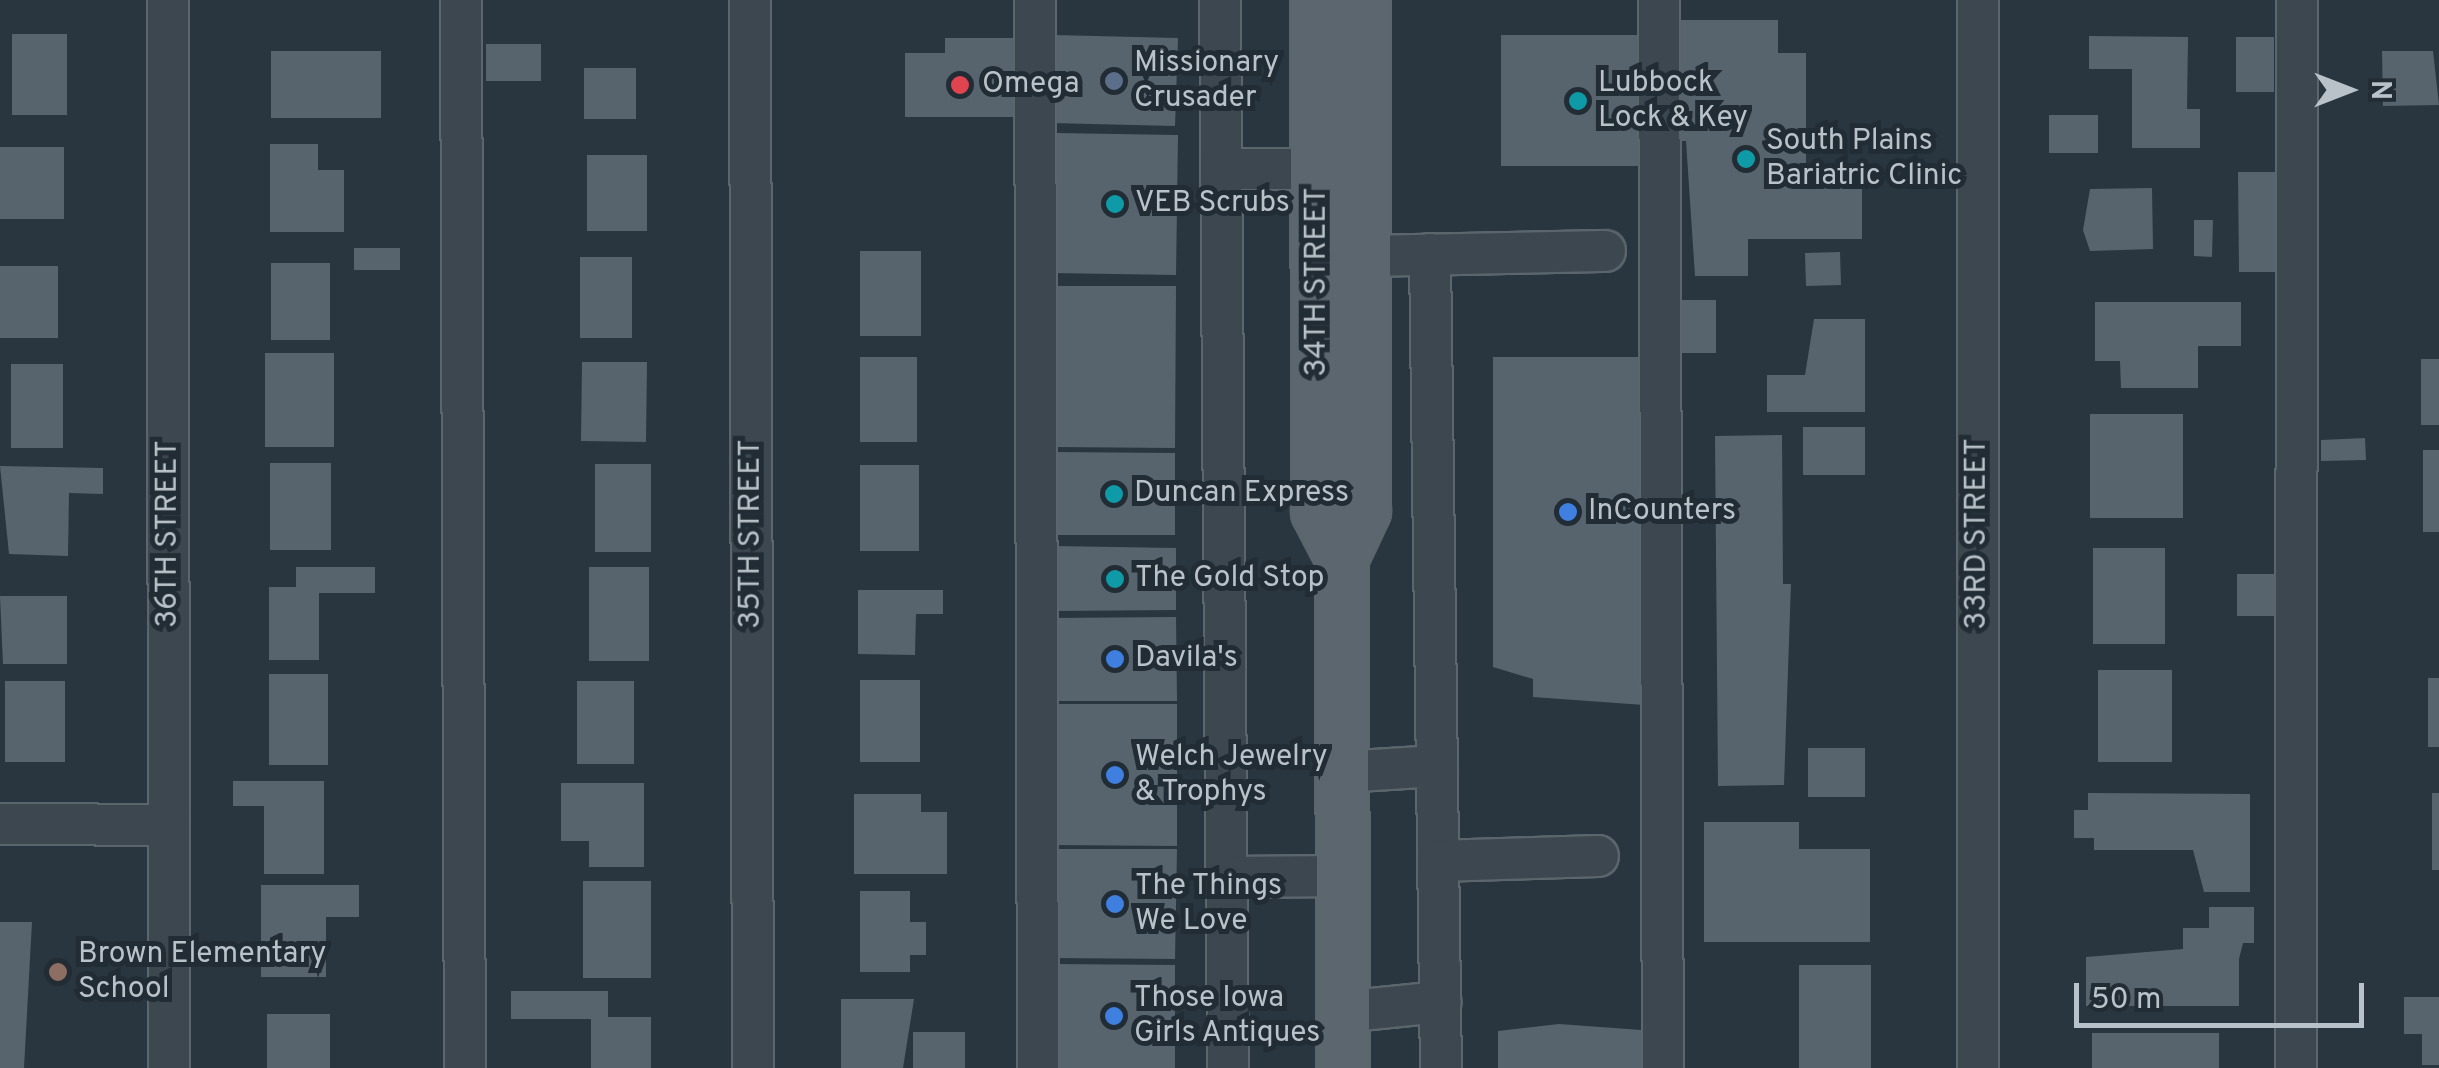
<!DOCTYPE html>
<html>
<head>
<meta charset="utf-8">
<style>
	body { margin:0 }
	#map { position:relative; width:2439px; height:1068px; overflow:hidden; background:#29363f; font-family:Overpass,sans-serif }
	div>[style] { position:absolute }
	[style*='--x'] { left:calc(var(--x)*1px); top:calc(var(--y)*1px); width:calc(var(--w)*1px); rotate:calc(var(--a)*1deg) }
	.building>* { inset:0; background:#57646e }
	.roads { filter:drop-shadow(2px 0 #5b656c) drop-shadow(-2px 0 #5b656c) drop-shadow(0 2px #5b656c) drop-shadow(0 -2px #5b656c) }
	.minor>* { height:40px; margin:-20px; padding:0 20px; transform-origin:20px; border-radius:20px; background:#3d474f }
	.major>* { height:52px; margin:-26px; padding:0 26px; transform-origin:26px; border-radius:26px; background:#5b666e }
	.dots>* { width:28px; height:28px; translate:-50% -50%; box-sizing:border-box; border:5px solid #222c34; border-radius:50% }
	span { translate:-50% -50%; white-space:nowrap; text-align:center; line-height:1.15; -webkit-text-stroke:10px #222c34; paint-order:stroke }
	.poi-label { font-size:30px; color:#b9c2c9 }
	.left { translate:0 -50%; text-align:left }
	.street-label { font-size:30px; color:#b9c2c9 }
	.north { position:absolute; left:2299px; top:40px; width:100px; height:100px; -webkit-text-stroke:8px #222c34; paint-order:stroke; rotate:90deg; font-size:28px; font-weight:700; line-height:40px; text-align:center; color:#b9c2c9 }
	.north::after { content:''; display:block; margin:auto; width:35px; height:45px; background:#b9c2c9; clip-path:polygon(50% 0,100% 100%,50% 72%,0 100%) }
	.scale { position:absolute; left:2074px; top:983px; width:290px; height:45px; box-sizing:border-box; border:5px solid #b9c2c9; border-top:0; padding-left:12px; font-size:30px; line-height:35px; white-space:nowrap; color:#b9c2c9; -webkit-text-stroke:8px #222c34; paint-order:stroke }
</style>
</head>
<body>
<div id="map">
	<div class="building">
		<div style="clip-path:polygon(1679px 20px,1778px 20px,1778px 53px,1806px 53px,1806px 178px,1862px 178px,1862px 239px,1748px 239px,1748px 276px,1695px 276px,1686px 141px,1679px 141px)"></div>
		<div style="clip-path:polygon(12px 34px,67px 34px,67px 115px,12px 115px)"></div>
		<div style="clip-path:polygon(1053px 35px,1178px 38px,1175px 126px,1051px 123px)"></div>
		<div style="clip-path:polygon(1501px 35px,1655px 35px,1655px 166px,1501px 166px)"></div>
		<div style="clip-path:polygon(2089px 36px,2188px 37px,2187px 109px,2200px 109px,2200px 148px,2132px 148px,2132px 69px,2089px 69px)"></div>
		<div style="clip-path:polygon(2236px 37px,2274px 37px,2274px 92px,2236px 92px)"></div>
		<div style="clip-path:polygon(945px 38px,1015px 38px,1015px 117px,905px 117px,905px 53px,945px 53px)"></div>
		<div style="clip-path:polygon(486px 44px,541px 44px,541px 81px,486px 81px)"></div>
		<div style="clip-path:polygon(271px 51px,381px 51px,381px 118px,271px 118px)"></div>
		<div style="clip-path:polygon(2382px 51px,2433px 51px,2439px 105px,2383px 106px)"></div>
		<div style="clip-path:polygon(584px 68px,636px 68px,636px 119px,584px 119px)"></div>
		<div style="clip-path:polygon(2049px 115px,2098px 115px,2098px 153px,2049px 153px)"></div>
		<div style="clip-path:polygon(1055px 133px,1178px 135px,1176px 275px,1052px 273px)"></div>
		<div style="clip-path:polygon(270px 144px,318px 144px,318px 170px,344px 170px,344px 232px,270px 232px)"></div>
		<div style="clip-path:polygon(0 147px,64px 147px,64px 219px,0 219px)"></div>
		<div style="clip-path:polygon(587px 155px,647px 155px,647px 231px,587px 231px)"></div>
		<div style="clip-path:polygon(2238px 172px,2275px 172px,2275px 272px,2239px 272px)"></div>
		<div style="clip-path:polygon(2152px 188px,2153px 249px,2090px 251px,2083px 230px,2090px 189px)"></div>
		<div style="clip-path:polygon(2194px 220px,2213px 220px,2212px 257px,2194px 256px)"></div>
		<div style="clip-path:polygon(354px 248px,400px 248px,400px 270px,354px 270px)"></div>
		<div style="clip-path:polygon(860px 251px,921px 251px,921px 336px,860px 336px)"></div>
		<div style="clip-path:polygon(1840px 252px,1841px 285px,1806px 286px,1805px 253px)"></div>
		<div style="clip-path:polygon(580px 257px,632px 257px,632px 338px,580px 338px)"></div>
		<div style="clip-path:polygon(271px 263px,330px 263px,330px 340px,271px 340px)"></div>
		<div style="clip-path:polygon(0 266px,58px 266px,58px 338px,0 338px)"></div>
		<div style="clip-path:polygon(1053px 286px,1176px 286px,1175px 448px,1052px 447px)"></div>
		<div style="clip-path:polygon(1681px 300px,1716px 300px,1716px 353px,1681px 353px)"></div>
		<div style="clip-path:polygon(2095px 302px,2241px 302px,2241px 346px,2198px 346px,2198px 388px,2121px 388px,2120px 361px,2095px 361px)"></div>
		<div style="clip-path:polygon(1814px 319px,1865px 319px,1865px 412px,1767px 412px,1767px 375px,1805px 375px)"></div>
		<div style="clip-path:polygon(265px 353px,334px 353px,334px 447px,265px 447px)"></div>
		<div style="clip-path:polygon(860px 357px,917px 357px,917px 442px,860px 442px)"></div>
		<div style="clip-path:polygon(1493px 357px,1644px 357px,1644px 705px,1533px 697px,1533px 679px,1493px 667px)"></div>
		<div style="clip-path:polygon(2421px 359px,2439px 359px,2439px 425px,2421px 425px)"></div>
		<div style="clip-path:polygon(582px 362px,647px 362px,646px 442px,581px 441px)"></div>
		<div style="clip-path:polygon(11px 364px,63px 364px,63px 448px,11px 448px)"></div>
		<div style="clip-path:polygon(2090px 414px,2183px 414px,2183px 518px,2090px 518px)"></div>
		<div style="clip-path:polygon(1803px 427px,1865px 427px,1865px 475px,1803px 475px)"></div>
		<div style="clip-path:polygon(1782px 435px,1783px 584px,1791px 584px,1784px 785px,1718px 786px,1715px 436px)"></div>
		<div style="clip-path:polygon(2365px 438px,2366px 460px,2321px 461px,2321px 440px)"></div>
		<div style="clip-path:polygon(2423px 450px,2439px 450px,2439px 532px,2423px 532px)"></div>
		<div style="clip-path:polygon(1052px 452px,1175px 453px,1175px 535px,1052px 535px)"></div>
		<div style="clip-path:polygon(270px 463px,331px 463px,331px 550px,270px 550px)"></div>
		<div style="clip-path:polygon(595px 464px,651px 464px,651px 552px,595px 552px)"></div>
		<div style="clip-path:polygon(860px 465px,919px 465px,919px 551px,860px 551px)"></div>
		<div style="clip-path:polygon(0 466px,103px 468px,103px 494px,69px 493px,68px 556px,9px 554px)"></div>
		<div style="clip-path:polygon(1053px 546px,1176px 548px,1176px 610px,1054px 611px)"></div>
		<div style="clip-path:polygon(2093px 548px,2165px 548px,2165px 644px,2093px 644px)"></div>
		<div style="clip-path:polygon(296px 567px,375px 567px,375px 593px,319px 593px,319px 660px,269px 660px,269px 587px,296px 587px)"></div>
		<div style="clip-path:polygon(589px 567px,649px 567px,649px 661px,589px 661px)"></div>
		<div style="clip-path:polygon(2237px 574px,2281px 574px,2281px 616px,2237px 616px)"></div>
		<div style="clip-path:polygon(858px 590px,943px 590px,943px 614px,916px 614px,915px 655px,858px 654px)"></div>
		<div style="clip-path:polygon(0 596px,67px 596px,67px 664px,3px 664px)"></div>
		<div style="clip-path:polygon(1176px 617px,1177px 701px,1053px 701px,1052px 618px)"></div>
		<div style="clip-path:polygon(2098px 670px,2172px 670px,2172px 762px,2098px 762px)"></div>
		<div style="clip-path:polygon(269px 674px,328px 674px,328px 765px,269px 765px)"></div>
		<div style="clip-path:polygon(2428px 678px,2439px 678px,2439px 747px,2428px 747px)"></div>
		<div style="clip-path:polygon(860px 680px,920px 680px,920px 762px,860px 762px)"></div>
		<div style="clip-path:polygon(5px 681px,65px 681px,65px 762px,5px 762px)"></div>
		<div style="clip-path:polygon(577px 681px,634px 681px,634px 764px,577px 764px)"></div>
		<div style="clip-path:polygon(1054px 704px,1177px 704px,1177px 846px,1054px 845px)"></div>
		<div style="clip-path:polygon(1808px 748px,1865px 748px,1865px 797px,1808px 797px)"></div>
		<div style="clip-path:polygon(233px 781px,324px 781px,324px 874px,264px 874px,264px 806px,233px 806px)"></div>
		<div style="clip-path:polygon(561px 783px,644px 783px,644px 867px,589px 867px,589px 841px,561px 841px)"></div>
		<div style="clip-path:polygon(2088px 793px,2250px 794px,2250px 892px,2204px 892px,2193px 850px,2094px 850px,2094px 838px,2074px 838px,2074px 810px,2088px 810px)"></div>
		<div style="clip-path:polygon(2432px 793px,2439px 793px,2439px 870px,2432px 870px)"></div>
		<div style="clip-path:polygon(854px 794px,921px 794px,921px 812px,947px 812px,947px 874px,854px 874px)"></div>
		<div style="clip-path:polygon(1704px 822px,1799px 822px,1799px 849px,1870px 849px,1870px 942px,1704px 942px)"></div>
		<div style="clip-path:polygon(1054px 849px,1177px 849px,1175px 959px,1052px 958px)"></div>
		<div style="clip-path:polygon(583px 881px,651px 881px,651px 978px,583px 978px)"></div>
		<div style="clip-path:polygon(261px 885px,359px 885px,359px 917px,326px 917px,326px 977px,261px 977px)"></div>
		<div style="clip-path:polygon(860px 891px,910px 891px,910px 922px,926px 922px,926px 955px,910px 955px,910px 972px,860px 972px)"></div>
		<div style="clip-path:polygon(2209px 907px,2254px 907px,2254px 943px,2243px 943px,2239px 959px,2239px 1006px,2086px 1006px,2086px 957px,2183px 949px,2183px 928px,2209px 928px)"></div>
		<div style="clip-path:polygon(0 922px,32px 922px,24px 1068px,0 1068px)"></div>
		<div style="clip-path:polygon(1053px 964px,1175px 965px,1175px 1068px,1053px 1068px)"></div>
		<div style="clip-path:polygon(1799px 965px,1871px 965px,1871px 1068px,1799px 1068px)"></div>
		<div style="clip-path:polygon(511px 991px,608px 991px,608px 1017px,651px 1017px,651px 1068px,591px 1068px,591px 1019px,511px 1019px)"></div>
		<div style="clip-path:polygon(2404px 997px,2439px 997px,2439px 1065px,2422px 1065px,2422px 1034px,2404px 1034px)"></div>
		<div style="clip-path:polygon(841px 999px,914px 999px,903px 1068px,841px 1068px)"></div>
		<div style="clip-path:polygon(267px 1014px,330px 1014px,330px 1068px,267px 1068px)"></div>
		<div style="clip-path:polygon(1559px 1024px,1655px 1031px,1655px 1068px,1498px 1068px,1498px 1031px)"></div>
		<div style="clip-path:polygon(913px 1032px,965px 1032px,965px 1068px,913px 1068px)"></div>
		<div style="clip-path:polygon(2092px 1033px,2219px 1033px,2219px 1068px,2092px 1068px)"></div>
	</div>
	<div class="roads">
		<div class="minor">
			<div style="--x:168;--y:0;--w:1068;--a:89.95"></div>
			<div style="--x:461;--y:0;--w:1068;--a:89.79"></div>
			<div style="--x:750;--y:0;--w:1068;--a:89.84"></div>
			<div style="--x:1035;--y:0;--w:1068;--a:89.84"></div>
			<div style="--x:1220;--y:0;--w:1068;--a:89.57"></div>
			<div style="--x:1659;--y:0;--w:1068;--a:89.79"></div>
			<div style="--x:1978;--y:0;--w:1068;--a:90"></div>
			<div style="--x:1221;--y:169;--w:98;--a:0"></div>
			<div style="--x:1430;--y:254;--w:814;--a:89.23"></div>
			<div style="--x:1364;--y:256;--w:241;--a:-1.2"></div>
			<div style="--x:1342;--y:772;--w:95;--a:-3.6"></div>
			<div style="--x:0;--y:824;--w:169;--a:0.3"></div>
			<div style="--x:1438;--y:861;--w:160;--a:-1.8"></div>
			<div style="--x:1228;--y:877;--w:114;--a:-0.5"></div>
			<div style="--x:1342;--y:1012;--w:99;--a:-5.8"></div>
			<div style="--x:2296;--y:1068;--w:1068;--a:-89.95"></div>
		</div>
		<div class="major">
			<div style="--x:1317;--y:0;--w:512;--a:89.89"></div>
			<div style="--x:1318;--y:512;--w:52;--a:62.4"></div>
			<div style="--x:1343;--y:1068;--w:510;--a:-90.11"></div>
			<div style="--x:1342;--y:558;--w:52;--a:-64.9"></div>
			<div style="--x:1364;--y:511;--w:511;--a:-90"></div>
		</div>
	</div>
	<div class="dots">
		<div style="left:1114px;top:81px;background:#5c6f8a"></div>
		<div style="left:960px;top:85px;background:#e0444e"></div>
		<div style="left:1578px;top:101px;background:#0f9aa8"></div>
		<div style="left:1746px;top:159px;background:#0f9aa8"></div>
		<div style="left:1115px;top:204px;background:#0f9aa8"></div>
		<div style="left:1114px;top:494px;background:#0f9aa8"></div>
		<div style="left:1568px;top:512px;background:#3f7fe0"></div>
		<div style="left:1115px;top:579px;background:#0f9aa8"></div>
		<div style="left:1115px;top:659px;background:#3f7fe0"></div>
		<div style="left:1115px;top:775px;background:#3f7fe0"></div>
		<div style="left:1115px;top:904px;background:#3f7fe0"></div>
		<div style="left:58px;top:972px;background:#8d6e63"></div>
		<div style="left:1114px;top:1016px;background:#3f7fe0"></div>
	</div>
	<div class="poi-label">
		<span class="left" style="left:1134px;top:81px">Missionary<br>Crusader</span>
		<span class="left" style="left:1598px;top:101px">Lubbock<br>Lock &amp; Key</span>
		<span class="left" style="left:982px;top:85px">Omega</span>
		<span class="left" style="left:1766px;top:159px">South Plains<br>Bariatric Clinic</span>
		<span class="left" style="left:1135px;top:204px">VEB Scrubs</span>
		<span class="left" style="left:1134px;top:494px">Duncan Express</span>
		<span class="left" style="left:1588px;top:512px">InCounters</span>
		<span class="left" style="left:1135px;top:579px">The Gold Stop</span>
		<span class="left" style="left:1135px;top:659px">Davila's</span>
		<span class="left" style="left:1135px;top:775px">Welch Jewelry<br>&amp; Trophys</span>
		<span class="left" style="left:1135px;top:904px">The Things<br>We Love</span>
		<span class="left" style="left:78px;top:972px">Brown Elementary<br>School</span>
		<span class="left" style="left:1134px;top:1016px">Those Iowa<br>Girls Antiques</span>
	</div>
	<div class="street-label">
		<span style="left:1318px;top:282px;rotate:-90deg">34TH STREET</span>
		<span style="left:169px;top:534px;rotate:-90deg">36TH STREET</span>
		<span style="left:752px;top:534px;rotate:-90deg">35TH STREET</span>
		<span style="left:1978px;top:534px;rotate:-90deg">33RD STREET</span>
	</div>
	<div class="north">N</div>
	<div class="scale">50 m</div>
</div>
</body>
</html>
